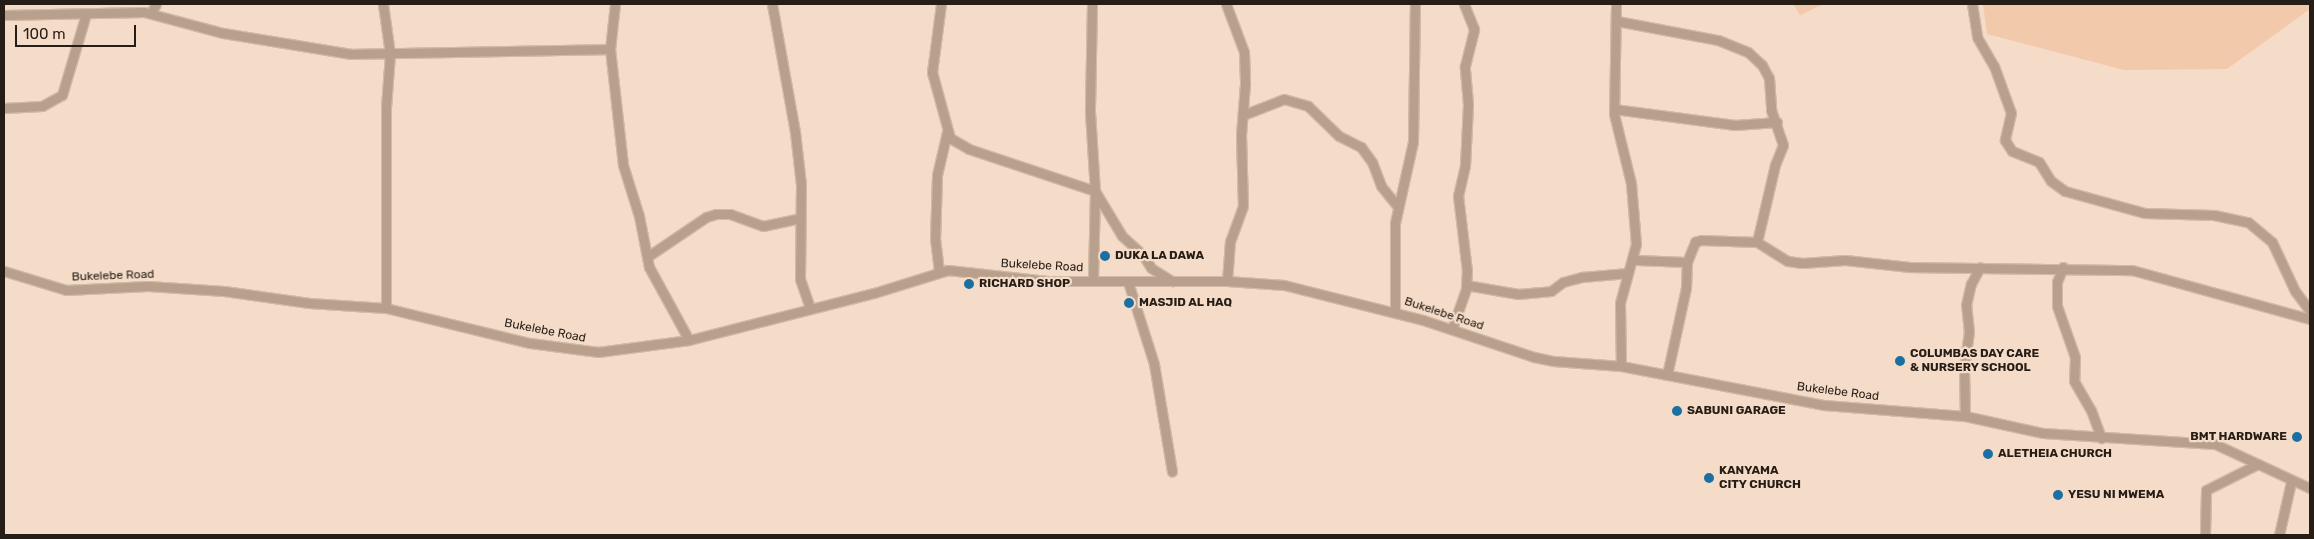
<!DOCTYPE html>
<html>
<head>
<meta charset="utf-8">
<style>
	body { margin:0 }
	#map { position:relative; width:2314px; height:539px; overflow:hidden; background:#f5dcc8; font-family:Rubik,sans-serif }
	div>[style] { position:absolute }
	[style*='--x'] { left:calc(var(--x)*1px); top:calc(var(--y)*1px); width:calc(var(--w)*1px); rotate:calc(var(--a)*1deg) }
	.green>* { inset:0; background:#f2c9aa }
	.roads { filter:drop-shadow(1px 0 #d0baa8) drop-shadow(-1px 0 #d0baa8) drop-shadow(0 1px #d0baa8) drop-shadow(0 -1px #d0baa8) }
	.minor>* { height:9px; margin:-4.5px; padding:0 4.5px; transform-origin:4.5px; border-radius:4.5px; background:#b8a08d }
	.dots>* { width:14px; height:14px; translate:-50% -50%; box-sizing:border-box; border:2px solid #f5dcc8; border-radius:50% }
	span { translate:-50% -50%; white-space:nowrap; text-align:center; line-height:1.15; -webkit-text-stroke:4.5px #f5dcc8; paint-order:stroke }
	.poi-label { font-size:12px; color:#261d16; font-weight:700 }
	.left { translate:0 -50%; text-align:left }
	.right { translate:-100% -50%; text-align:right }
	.street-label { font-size:12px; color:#261d16 }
	.frame { position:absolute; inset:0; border:5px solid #261d16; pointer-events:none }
	.scale { position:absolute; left:15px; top:25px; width:121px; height:22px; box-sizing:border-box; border:2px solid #261d16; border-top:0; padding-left:6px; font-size:15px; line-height:18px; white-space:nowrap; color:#261d16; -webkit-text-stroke:4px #f5dcc8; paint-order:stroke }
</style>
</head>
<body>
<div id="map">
	<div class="green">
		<div style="clip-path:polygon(1793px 4px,1824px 4px,1800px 15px)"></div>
		<div style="clip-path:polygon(1983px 4px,2310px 4px,2310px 9px,2227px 69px,2124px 70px,1987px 34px)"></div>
	</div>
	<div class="roads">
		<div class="minor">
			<div style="--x:383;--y:4;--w:50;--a:82"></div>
			<div style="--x:390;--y:54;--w:53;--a:94.3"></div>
			<div style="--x:386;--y:107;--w:201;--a:90"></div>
			<div style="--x:615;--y:4;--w:45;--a:96.3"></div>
			<div style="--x:610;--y:49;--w:117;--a:83.6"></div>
			<div style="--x:623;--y:165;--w:53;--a:72.6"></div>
			<div style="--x:639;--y:216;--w:52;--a:78.9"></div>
			<div style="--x:649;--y:267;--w:83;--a:61.3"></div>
			<div style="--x:772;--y:4;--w:130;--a:79.8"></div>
			<div style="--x:795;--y:132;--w:53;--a:83.5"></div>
			<div style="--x:801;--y:185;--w:94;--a:90.6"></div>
			<div style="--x:800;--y:279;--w:31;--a:71"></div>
			<div style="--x:941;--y:4;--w:69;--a:97.5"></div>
			<div style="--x:932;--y:72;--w:68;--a:74.7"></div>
			<div style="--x:950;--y:138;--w:22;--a:30"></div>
			<div style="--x:969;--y:149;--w:133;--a:18.4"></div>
			<div style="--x:1095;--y:191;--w:52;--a:59"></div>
			<div style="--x:1122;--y:236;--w:28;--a:42"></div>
			<div style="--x:1143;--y:255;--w:15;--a:58"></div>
			<div style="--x:1151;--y:268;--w:25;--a:32"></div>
			<div style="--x:1092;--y:4;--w:108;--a:91.1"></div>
			<div style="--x:1090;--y:112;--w:79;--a:86.4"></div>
			<div style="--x:1095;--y:191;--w:90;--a:91.3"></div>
			<div style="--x:1226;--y:4;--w:51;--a:69.4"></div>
			<div style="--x:1244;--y:52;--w:32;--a:88"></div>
			<div style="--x:1245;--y:84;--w:51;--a:94.5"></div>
			<div style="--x:1241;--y:135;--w:71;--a:88.4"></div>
			<div style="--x:1243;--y:206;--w:37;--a:110"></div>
			<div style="--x:1230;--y:241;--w:40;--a:94.3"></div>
			<div style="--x:1616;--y:4;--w:110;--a:91"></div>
			<div style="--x:1614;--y:114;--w:71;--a:76.2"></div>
			<div style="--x:1631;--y:183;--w:61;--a:85.3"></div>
			<div style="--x:1636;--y:244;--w:61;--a:105.2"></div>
			<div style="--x:1620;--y:303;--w:63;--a:89.1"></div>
			<div style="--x:1972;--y:4;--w:33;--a:81"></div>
			<div style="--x:1977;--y:37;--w:34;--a:60"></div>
			<div style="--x:1994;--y:66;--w:50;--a:70.1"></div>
			<div style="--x:2011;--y:113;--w:28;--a:103"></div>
			<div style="--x:2005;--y:140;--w:13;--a:58"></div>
			<div style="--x:2012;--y:151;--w:29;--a:22"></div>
			<div style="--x:2039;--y:162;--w:22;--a:58"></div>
			<div style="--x:2051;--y:181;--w:17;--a:36"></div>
			<div style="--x:2065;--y:191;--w:83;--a:15.4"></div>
			<div style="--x:2145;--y:213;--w:69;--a:1.7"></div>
			<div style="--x:2214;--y:215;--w:35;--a:12"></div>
			<div style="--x:2248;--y:222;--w:31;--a:40"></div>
			<div style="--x:2272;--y:242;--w:54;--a:64.9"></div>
			<div style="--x:2295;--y:291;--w:25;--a:53"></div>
			<div style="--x:151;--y:13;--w:10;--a:-61"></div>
			<div style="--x:4;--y:15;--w:140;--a:-1.2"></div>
			<div style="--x:144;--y:12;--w:82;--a:14.9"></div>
			<div style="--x:223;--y:33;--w:130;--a:9.3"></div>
			<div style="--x:351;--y:54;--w:259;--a:-1.1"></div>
			<div style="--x:1617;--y:21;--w:103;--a:10.7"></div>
			<div style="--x:1718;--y:40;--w:32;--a:22"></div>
			<div style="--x:1748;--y:52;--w:19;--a:43"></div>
			<div style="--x:1762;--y:65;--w:15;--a:62"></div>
			<div style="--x:1769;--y:78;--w:32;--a:86"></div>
			<div style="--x:1771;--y:110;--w:37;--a:71"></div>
			<div style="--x:1783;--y:145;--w:22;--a:112"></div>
			<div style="--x:1775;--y:165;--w:79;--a:103.2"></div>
			<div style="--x:4;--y:108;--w:38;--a:-3"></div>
			<div style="--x:42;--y:106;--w:23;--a:-29"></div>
			<div style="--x:62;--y:95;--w:84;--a:-73.5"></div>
			<div style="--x:1614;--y:109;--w:122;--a:7.5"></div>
			<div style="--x:1735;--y:125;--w:42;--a:-4.1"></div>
			<div style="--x:1243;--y:115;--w:44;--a:-21.3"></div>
			<div style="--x:1284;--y:99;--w:25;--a:16"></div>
			<div style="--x:1308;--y:106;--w:43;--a:44.1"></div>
			<div style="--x:1339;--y:136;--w:25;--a:27"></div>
			<div style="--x:1361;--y:147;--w:19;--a:54"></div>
			<div style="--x:1372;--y:162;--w:26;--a:69"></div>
			<div style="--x:1381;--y:186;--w:26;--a:51"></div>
			<div style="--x:647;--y:257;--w:71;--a:-34.1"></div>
			<div style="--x:706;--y:217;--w:10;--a:-17"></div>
			<div style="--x:716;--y:214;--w:14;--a:0"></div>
			<div style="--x:730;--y:214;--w:35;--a:20"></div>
			<div style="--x:763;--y:226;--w:38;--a:-12"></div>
			<div style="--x:1635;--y:260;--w:52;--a:2.2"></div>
			<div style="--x:2063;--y:267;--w:16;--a:112"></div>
			<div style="--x:2057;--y:282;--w:24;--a:90"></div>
			<div style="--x:2057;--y:306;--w:54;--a:70.6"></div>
			<div style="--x:2075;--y:357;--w:24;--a:92"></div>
			<div style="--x:2074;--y:381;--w:34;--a:60"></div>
			<div style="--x:2091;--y:410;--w:30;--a:70"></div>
			<div style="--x:4;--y:271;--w:65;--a:17"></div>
			<div style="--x:66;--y:290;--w:82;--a:-2.8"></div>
			<div style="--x:148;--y:286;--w:76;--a:3.8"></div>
			<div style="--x:224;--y:291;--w:86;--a:8"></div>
			<div style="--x:309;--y:303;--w:77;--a:3.7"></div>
			<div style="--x:386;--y:308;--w:148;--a:13.7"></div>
			<div style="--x:530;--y:343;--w:69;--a:7.5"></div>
			<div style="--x:598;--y:352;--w:92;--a:-7.5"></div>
			<div style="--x:689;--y:340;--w:191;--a:-14.3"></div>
			<div style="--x:874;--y:293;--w:77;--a:-17.3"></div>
			<div style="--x:948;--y:270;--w:100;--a:6.3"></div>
			<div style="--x:1047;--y:281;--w:180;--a:0"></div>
			<div style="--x:1227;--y:281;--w:57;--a:4"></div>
			<div style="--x:1284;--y:285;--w:143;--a:14.1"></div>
			<div style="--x:1423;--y:320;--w:117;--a:18.4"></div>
			<div style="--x:1534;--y:357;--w:19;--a:12"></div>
			<div style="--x:1553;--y:361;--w:68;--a:4.2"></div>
			<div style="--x:1621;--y:366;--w:207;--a:10.9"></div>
			<div style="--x:1824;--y:405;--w:141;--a:4.5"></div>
			<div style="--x:1965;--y:416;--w:80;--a:12.3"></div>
			<div style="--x:2043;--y:433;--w:172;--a:3.7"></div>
			<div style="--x:2215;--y:444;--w:105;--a:24.9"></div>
			<div style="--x:939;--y:271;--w:31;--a:-97"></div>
			<div style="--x:935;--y:240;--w:65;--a:-88.2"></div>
			<div style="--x:937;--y:175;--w:44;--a:-76.9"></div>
			<div style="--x:1128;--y:282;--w:86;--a:72.4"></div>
			<div style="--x:1154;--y:364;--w:109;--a:80.5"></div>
			<div style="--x:1466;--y:285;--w:53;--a:9.8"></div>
			<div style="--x:1518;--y:294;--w:33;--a:-5"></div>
			<div style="--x:1551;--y:291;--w:15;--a:-37"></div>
			<div style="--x:1563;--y:282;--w:20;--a:-15"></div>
			<div style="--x:1582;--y:277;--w:46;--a:-5"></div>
			<div style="--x:1395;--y:312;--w:89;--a:-90"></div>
			<div style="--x:1395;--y:223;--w:83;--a:-77.5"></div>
			<div style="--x:1413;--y:142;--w:138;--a:-89.2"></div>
			<div style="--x:1452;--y:329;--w:42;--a:-70.7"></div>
			<div style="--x:1466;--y:289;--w:18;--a:-87"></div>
			<div style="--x:1467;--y:271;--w:76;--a:-96.8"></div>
			<div style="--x:1458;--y:196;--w:31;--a:-77"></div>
			<div style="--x:1465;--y:166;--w:62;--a:-87.2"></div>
			<div style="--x:1468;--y:104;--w:38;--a:-95"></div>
			<div style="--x:1465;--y:66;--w:38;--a:-76"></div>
			<div style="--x:1474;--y:29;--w:27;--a:-112"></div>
			<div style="--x:1667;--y:375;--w:89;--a:-77.7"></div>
			<div style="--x:1686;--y:288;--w:26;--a:-88"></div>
			<div style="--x:1687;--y:262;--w:22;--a:-68"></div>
			<div style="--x:1695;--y:242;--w:6;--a:-18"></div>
			<div style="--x:1701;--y:240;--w:56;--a:2"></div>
			<div style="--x:1757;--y:242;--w:36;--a:32"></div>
			<div style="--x:1788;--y:261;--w:14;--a:8"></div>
			<div style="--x:1802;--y:263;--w:43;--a:-4"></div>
			<div style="--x:1845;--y:260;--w:65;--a:6.1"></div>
			<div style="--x:1910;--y:267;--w:222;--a:0.8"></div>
			<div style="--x:2132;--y:270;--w:185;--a:15.4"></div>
			<div style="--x:1965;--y:416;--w:49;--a:-91.2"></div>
			<div style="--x:1964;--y:367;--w:35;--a:-82"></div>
			<div style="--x:1969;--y:332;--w:27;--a:-96"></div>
			<div style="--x:1966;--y:305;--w:22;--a:-77"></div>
			<div style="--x:1971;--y:284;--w:19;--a:-62"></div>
			<div style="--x:2205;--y:535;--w:45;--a:-88.7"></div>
			<div style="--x:2206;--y:490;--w:58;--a:-26.6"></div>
			<div style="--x:2279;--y:535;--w:54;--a:-77.2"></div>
		</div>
	</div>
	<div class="dots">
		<div style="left:1105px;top:256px;background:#1b70a1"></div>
		<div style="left:969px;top:284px;background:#1b70a1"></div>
		<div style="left:1129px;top:303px;background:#1b70a1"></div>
		<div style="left:1900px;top:361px;background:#1b70a1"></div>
		<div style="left:1677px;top:411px;background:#1b70a1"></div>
		<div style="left:2297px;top:437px;background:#1b70a1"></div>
		<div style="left:1988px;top:454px;background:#1b70a1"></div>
		<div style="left:1709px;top:478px;background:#1b70a1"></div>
		<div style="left:2058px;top:495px;background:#1b70a1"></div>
	</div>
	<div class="poi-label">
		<span class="left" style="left:1115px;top:256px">DUKA LA DAWA</span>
		<span class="left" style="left:979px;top:284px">RICHARD SHOP</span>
		<span class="left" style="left:1139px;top:303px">MASJID AL HAQ</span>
		<span class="left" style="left:1910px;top:361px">COLUMBAS DAY CARE<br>&amp; NURSERY SCHOOL</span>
		<span class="left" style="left:1687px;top:411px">SABUNI GARAGE</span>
		<span class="right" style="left:2287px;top:437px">BMT HARDWARE</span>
		<span class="left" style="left:1998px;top:454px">ALETHEIA CHURCH</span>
		<span class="left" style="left:1719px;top:478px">KANYAMA<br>CITY CHURCH</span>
		<span class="left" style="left:2068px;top:495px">YESU NI MWEMA</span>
	</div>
	<div class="street-label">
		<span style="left:1042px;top:266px;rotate:3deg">Bukelebe Road</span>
		<span style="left:113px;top:276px;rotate:-2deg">Bukelebe Road</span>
		<span style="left:1444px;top:314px;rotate:18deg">Bukelebe Road</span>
		<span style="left:545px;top:331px;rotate:11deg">Bukelebe Road</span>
		<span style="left:1838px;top:392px;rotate:7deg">Bukelebe Road</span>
	</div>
	<div class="frame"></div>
	<div class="scale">100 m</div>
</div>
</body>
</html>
